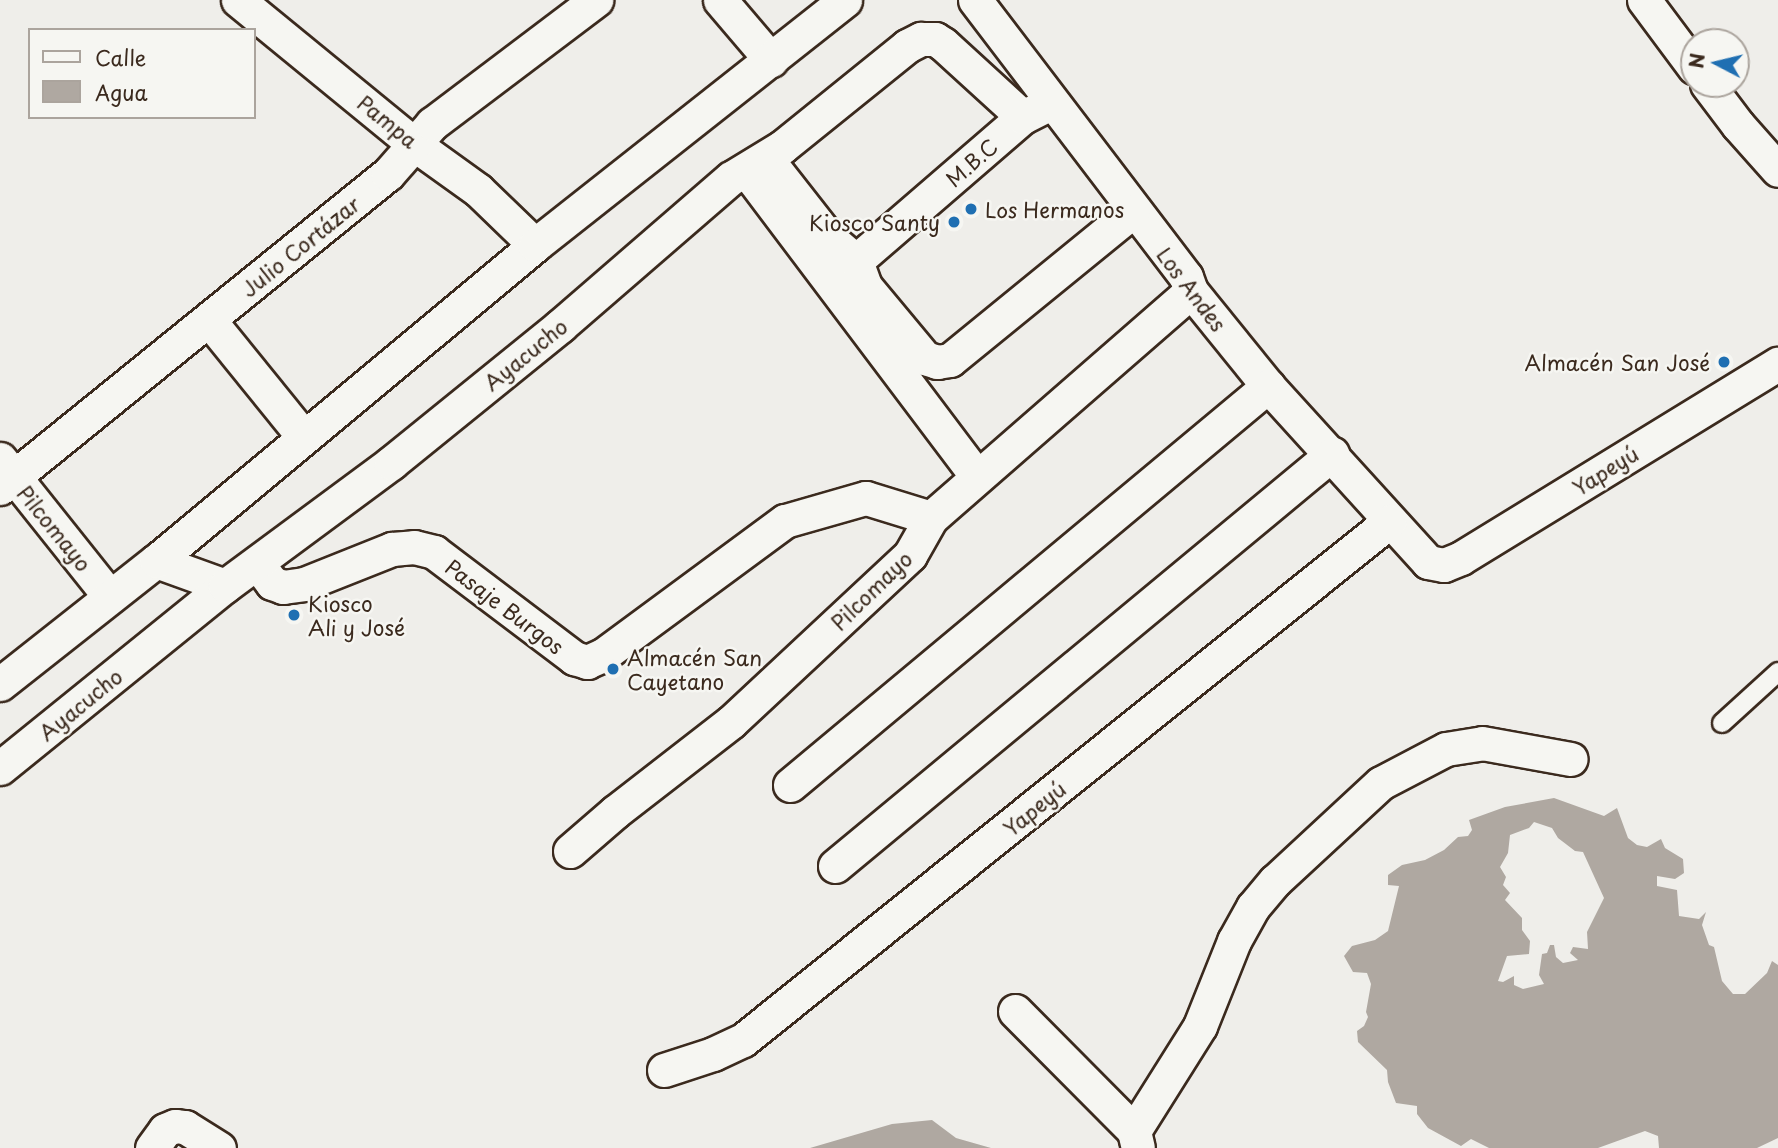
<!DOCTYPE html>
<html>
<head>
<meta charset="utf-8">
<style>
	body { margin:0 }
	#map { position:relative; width:1778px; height:1148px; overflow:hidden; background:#efeeea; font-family:"Playpen Sans",sans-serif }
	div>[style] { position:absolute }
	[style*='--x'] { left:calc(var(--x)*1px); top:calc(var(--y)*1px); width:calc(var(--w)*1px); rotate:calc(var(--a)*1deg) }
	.water>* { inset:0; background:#afa8a1 }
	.roads { filter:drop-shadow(2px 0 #3b2a1e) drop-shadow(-2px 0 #3b2a1e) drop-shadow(0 2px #3b2a1e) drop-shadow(0 -2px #3b2a1e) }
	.service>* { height:18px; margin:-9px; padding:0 9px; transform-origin:9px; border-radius:9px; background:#f6f6f2 }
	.minor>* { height:33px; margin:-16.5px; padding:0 16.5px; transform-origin:16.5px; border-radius:16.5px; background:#f6f6f2 }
	.dots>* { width:19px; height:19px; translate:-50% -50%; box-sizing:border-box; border:4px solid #f6f6f2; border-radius:50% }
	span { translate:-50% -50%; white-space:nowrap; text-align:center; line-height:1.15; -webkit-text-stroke:5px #f6f6f2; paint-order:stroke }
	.street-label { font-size:21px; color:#3b2a1e }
	.poi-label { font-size:21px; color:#3b2a1e }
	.left { translate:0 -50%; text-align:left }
	.right { translate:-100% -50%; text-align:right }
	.legend { position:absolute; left:28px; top:28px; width:228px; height:91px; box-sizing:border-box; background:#f6f6f2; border:2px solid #aba49d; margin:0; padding:9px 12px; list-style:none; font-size:21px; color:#3b2a1e }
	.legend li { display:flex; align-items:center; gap:14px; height:35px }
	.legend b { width:35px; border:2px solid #aba49d }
	.north { position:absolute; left:1680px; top:28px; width:70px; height:70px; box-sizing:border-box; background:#f6f6f2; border:2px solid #aba49d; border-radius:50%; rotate:277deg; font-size:19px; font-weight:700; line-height:28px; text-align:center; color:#3b2a1e }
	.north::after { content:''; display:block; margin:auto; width:24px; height:32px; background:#1f6fb2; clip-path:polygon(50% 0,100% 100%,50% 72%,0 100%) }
</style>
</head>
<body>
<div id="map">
	<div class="water">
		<div style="clip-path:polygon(evenodd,1554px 798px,1604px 816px,1617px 808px,1628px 838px,1637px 845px,1647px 847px,1661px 839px,1665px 848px,1683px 859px,1684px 873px,1675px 879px,1657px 876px,1657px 886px,1677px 890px,1679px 916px,1699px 919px,1706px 912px,1702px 925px,1709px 945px,1714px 947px,1722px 981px,1733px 994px,1745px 994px,1767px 973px,1772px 961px,1778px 965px,1778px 1138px,1757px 1148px,1659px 1148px,1658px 1136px,1645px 1131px,1598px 1148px,1489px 1148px,1471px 1139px,1461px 1146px,1428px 1128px,1417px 1114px,1417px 1106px,1396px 1103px,1388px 1082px,1387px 1070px,1358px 1042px,1357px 1031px,1364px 1026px,1368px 1017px,1366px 1012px,1371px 984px,1367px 973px,1353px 972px,1344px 956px,1352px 946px,1375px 940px,1388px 931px,1399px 886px,1388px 885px,1388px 875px,1402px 865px,1425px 860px,1444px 850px,1458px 837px,1468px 836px,1472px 830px,1469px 820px,1505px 807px,1554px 798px,1534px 822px,1552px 828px,1558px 838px,1575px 851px,1583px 852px,1604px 898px,1587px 932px,1588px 949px,1573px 947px,1570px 953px,1578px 960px,1563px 963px,1556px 957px,1554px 945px,1550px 945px,1547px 953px,1542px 954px,1539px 975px,1544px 984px,1523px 989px,1514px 985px,1514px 976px,1503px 982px,1498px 981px,1507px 956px,1529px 954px,1530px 941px,1522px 930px,1522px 918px,1505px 900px,1510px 893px,1503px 885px,1506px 877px,1500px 867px,1508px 853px,1510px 835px,1529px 828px,1534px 822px)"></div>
		<div style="clip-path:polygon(932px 1120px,956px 1138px,991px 1148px,810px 1148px,892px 1124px)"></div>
	</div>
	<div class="roads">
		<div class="service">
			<div style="--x:1722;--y:723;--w:76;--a:-42.3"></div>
		</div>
		<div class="minor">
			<div style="--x:238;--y:0;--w:227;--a:39.3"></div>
			<div style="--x:414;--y:144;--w:79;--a:35.7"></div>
			<div style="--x:478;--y:190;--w:79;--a:44"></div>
			<div style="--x:720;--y:0;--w:79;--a:49.6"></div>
			<div style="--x:975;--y:0;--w:348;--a:52.7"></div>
			<div style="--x:1186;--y:277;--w:15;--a:70"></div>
			<div style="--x:1191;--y:291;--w:122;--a:51"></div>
			<div style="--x:1268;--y:386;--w:238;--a:47.7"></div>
			<div style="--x:1428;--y:562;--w:16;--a:11"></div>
			<div style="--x:1444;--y:565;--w:18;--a:-22"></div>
			<div style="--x:1461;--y:558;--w:372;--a:-31.5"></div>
			<div style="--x:1644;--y:0;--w:84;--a:53.3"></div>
			<div style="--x:1707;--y:84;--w:51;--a:52.9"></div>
			<div style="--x:1738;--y:125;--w:60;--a:48.4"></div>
			<div style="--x:766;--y:158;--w:100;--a:51.9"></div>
			<div style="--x:828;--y:237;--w:37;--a:41"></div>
			<div style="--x:856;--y:261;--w:27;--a:70"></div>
			<div style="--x:865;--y:286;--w:94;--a:50.2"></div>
			<div style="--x:925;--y:358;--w:13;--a:18"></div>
			<div style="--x:937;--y:362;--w:13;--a:-9"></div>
			<div style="--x:950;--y:360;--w:236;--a:-39.2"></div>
			<div style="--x:746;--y:170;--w:383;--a:53"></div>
			<div style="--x:856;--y:261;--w:221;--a:-40.8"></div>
			<div style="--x:209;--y:320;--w:149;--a:51"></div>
			<div style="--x:0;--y:459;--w:176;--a:51.4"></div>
			<div style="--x:0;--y:488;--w:499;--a:-39"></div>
			<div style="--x:388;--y:174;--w:67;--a:-48.7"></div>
			<div style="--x:432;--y:124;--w:206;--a:-37.1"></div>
			<div style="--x:156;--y:561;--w:73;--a:19.9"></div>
			<div style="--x:257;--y:563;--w:25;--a:53"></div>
			<div style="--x:272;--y:583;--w:12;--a:20"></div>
			<div style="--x:283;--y:587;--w:21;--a:-8"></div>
			<div style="--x:304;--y:584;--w:95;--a:-21.7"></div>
			<div style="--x:392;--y:549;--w:22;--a:-5"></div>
			<div style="--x:414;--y:547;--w:21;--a:14"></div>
			<div style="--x:434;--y:552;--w:176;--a:37.1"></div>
			<div style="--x:574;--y:658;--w:14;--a:17"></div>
			<div style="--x:587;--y:662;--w:17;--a:-24"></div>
			<div style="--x:603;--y:655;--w:226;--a:-36.4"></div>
			<div style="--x:785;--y:521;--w:84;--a:-15.9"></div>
			<div style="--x:866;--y:498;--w:68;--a:17.1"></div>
			<div style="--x:0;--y:684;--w:199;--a:-38.3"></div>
			<div style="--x:156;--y:561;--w:493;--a:-39.8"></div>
			<div style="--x:535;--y:245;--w:395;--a:-38.3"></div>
			<div style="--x:0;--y:768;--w:289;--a:-39"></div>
			<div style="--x:225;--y:586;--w:207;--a:-36.5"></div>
			<div style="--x:391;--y:463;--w:218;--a:-39"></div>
			<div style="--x:560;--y:326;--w:226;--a:-40.9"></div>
			<div style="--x:731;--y:178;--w:60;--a:-31.3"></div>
			<div style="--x:782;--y:147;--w:161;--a:-38.9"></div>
			<div style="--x:907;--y:46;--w:16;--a:-27"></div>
			<div style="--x:921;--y:39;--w:14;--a:0"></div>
			<div style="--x:935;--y:39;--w:9;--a:32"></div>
			<div style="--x:943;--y:44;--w:108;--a:42.4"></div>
			<div style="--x:1023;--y:117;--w:31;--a:-27"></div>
			<div style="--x:790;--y:785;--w:623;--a:-39.85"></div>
			<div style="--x:570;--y:851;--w:60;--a:-40.9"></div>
			<div style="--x:615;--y:812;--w:147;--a:-37.8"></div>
			<div style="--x:731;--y:722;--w:245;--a:-43"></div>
			<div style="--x:910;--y:555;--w:43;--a:-60.4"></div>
			<div style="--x:931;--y:518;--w:345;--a:-41.1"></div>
			<div style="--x:835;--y:866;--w:646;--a:-39.66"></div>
			<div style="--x:1015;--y:1011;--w:169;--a:45.2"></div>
			<div style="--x:1134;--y:1131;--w:17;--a:77"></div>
			<div style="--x:664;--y:1070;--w:52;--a:-18.1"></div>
			<div style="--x:713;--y:1054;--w:33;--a:-25"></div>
			<div style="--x:743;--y:1040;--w:829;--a:-38.74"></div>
			<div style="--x:1134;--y:1131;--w:124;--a:-57.8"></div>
			<div style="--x:1200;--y:1026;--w:92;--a:-68.2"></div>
			<div style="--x:1234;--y:941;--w:39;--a:-61"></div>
			<div style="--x:1253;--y:907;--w:34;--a:-50"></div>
			<div style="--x:1275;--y:881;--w:144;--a:-42.8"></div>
			<div style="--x:1381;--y:783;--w:73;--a:-27.6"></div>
			<div style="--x:1446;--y:749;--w:36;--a:-9"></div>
			<div style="--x:1482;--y:743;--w:90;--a:10.2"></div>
			<div style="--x:152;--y:1148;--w:22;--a:-54"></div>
			<div style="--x:165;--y:1130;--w:11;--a:-22"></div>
			<div style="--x:175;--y:1126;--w:10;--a:6"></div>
			<div style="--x:185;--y:1127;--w:40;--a:32"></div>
		</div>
	</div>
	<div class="dots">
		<div style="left:971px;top:209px;background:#1f6fb2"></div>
		<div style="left:954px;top:222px;background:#1f6fb2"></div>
		<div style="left:1724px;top:362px;background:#1f6fb2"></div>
		<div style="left:294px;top:615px;background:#1f6fb2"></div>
		<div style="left:613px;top:669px;background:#1f6fb2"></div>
	</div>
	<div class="street-label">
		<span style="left:388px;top:121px;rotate:39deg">Pampa</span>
		<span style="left:971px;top:162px;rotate:-41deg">M.B.C</span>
		<span style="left:300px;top:246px;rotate:-39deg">Julio Cortázar</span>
		<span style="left:1192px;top:289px;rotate:53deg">Los Andes</span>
		<span style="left:525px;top:354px;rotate:-39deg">Ayacucho</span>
		<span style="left:1605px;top:470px;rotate:-32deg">Yapeyú</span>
		<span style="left:55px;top:528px;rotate:51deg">Pilcomayo</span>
		<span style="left:871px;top:590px;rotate:-44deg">Pilcomayo</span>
		<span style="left:505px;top:606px;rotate:37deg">Pasaje Burgos</span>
		<span style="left:80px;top:704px;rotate:-39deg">Ayacucho</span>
		<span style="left:1034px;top:808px;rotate:-39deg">Yapeyú</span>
	</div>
	<div class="poi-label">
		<span class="left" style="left:985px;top:209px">Los Hermanos</span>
		<span class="right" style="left:940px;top:222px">Kiosco Santy</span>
		<span class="right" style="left:1710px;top:362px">Almacén San José</span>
		<span class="left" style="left:308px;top:615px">Kiosco<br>Ali y José</span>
		<span class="left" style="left:627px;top:669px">Almacén San<br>Cayetano</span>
	</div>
	<ul class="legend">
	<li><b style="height:9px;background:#f6f6f2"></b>Calle</li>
	<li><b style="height:19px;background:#afa8a1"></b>Agua</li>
	</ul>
	<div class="north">N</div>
</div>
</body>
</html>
